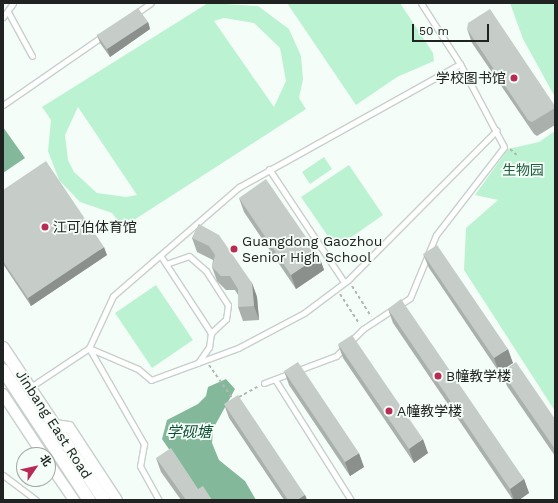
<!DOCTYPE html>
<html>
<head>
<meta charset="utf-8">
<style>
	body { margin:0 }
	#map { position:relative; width:558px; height:503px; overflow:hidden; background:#f5fdf8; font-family:"Work Sans","Noto Sans SC",sans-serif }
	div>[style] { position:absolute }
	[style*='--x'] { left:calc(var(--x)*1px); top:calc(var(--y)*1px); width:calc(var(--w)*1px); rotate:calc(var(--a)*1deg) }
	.green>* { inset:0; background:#bbf2d1 }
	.water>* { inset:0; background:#83b99a }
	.path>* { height:2px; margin-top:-1px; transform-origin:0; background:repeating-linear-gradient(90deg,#b1b8b3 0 3px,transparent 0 6px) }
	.roads { filter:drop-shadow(1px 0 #c8d0cb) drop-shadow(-1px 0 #c8d0cb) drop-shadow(0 1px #c8d0cb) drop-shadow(0 -1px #c8d0cb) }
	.service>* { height:5px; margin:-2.5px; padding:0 2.5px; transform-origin:2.5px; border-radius:2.5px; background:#fff }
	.minor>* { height:10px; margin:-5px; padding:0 5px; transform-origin:5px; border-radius:5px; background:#fff }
	.tertiary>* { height:12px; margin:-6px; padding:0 6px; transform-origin:6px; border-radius:6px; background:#fff }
	.wall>* { inset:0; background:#aab0ac }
	.shaded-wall>* { inset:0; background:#8b908c }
	.building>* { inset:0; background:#c6cdc8 }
	.dots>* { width:11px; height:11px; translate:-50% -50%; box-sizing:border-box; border:2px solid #f5fdf8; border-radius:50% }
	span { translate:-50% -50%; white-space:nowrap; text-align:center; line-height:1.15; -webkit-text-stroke:3.5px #f5fdf8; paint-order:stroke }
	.poi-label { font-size:14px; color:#202321 }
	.right { translate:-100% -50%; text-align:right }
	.left { translate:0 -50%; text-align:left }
	.park-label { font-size:14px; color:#1e5d3e }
	.street-label { font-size:14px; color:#202321 }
	.water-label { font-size:15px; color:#084d30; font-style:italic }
	.frame { position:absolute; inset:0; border:4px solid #202321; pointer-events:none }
	.north { position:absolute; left:16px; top:447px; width:40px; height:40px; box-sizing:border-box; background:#f5fdf8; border:1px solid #a0a6a2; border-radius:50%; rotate:56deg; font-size:11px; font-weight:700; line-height:16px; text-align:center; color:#202321 }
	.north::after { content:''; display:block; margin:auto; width:14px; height:18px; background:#b92a55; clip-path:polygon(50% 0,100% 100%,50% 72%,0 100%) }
	.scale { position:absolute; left:412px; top:24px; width:77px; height:18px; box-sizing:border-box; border:2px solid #202321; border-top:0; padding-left:5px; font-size:12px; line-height:14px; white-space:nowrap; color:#202321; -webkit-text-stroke:3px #f5fdf8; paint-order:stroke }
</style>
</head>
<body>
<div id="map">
	<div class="green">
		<div style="clip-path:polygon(evenodd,208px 3px,258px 6px,289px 29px,301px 56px,303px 79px,299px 98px,306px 109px,123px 227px,112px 213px,80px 202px,59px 180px,48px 151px,51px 120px,42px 107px,208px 3px,224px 18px,254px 23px,280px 48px,286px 81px,274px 107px,214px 21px,224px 18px,208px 3px,78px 107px,137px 195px,126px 197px,97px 193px,74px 172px,68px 160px,65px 135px,78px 107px)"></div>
		<div style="clip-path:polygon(287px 3px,400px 3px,433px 53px,434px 61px,397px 77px,356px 105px)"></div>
		<div style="clip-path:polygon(510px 3px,555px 3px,555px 97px,523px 39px)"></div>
		<div style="clip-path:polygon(555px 131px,555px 411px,464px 270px,466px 228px,498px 200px,475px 195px,508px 149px,539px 142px)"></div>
		<div style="clip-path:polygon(324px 157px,332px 169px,310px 184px,302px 172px)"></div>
		<div style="clip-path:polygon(349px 165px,383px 215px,336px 248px,301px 197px)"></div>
		<div style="clip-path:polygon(156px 285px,193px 340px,152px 368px,115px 313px)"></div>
	</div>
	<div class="water">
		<div style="clip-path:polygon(3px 127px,25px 158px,3px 173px)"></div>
		<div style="clip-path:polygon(226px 379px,235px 389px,213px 429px,212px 443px,219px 460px,245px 481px,256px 500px,204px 500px,162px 439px,167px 420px,198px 404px,206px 396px,208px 387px)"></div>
	</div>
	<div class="path">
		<div style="--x:510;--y:149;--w:9;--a:41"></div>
		<div style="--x:352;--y:286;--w:36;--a:58"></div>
		<div style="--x:340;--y:294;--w:35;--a:57"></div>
		<div style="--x:209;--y:365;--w:42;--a:54.8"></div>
		<div style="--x:239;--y:397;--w:21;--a:-29"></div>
	</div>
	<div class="roads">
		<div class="service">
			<div style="--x:8;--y:12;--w:50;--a:61.4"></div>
			<div style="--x:135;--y:14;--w:19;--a:-35"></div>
			<div style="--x:3;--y:17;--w:17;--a:-54"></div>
			<div style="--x:3;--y:105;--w:123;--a:-34.7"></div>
			<div style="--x:269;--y:169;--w:136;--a:56.4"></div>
			<div style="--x:162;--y:258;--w:90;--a:56.8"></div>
			<div style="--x:211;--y:333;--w:14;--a:98"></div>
			<div style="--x:209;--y:347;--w:19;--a:125"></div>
			<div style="--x:166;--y:264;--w:24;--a:-19"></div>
			<div style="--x:189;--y:256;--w:23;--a:41"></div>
			<div style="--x:206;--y:271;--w:40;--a:57.1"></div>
			<div style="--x:228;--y:305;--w:14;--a:98"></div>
			<div style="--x:226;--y:319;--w:21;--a:137"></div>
			<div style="--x:350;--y:342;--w:18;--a:-45"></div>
			<div style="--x:363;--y:329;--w:56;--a:-33.4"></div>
			<div style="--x:410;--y:298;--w:68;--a:-67.6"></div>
			<div style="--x:436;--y:235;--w:111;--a:-52.3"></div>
			<div style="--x:504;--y:147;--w:94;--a:-117.9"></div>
			<div style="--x:460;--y:64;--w:72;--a:-122.6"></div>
			<div style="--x:89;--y:348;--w:53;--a:23.2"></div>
			<div style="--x:138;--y:369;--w:17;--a:40"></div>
			<div style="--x:151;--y:380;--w:93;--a:-20.2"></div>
			<div style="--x:238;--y:348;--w:75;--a:-27.9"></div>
			<div style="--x:304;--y:313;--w:55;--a:-36.9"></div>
			<div style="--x:348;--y:280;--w:211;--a:-45.2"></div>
			<div style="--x:89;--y:348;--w:111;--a:60.2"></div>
			<div style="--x:144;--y:444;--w:22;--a:100"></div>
			<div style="--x:140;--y:466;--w:39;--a:61"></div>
			<div style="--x:276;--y:381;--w:141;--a:57.8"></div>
			<div style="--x:264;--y:383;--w:77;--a:-20.6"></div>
			<div style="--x:336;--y:356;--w:11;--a:-45"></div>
			<div style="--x:29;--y:388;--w:72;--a:-33.7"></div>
			<div style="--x:89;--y:348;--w:57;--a:-65.2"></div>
			<div style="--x:113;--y:296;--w:167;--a:-40.9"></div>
			<div style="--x:239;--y:187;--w:253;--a:-29.1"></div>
			<div style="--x:3;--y:475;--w:41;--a:37.1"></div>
		</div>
		<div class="minor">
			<div style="--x:3;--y:394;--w:73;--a:56.7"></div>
			<div style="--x:55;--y:425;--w:14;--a:8"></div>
			<div style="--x:69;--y:427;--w:87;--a:56.7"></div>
			<div style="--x:48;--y:462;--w:46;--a:55.6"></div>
		</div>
		<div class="tertiary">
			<div style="--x:3;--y:348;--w:182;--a:56.4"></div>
			<div style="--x:3;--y:370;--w:156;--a:56.5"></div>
		</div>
	</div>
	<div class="wall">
		<div style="clip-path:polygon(148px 22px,150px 29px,110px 57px,100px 43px,97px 35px)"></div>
		<div style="clip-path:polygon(467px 29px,555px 106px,555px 125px,537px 136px,534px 134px,472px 43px)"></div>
		<div style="clip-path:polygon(3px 190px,107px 255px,31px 306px,3px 264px)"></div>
		<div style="clip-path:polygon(239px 198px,319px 256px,324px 270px,296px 289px,244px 212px)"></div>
		<div style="clip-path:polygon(199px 224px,252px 283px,257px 297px,259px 320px,243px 321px,238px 307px,238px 295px,235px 290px,226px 290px,217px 281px,212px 267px,213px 260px,197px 252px,192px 238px)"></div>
		<div style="clip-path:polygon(423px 254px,513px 363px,499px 372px,429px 268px)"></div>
		<div style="clip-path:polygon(388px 309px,524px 479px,529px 493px,519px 500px,513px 500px,393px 323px)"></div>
		<div style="clip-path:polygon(338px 344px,428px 453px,414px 463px,343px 358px)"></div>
		<div style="clip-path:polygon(284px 371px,364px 467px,350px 476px,289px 385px)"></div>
		<div style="clip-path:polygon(502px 372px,555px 419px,555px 456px,507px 386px)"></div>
		<div style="clip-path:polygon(224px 404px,305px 495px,307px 500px,284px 500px,229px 418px)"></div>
		<div style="clip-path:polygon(156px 458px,198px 489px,212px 500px,181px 500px,161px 472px)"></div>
	</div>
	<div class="shaded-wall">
		<div style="clip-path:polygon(148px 22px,150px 29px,110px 57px,107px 49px)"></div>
		<div style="clip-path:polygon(104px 247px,107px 255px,31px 306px,28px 298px)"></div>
		<div style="clip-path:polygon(319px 256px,324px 270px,296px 289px,291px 275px)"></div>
		<div style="clip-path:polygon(252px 283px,257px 297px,259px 320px,254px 306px)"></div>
		<div style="clip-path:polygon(508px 349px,513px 363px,499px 372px,494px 358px)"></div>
		<div style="clip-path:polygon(423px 439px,428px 453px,414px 463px,409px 449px)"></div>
		<div style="clip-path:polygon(359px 453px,364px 467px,350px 476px,345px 462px)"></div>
		<div style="clip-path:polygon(524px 479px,529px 493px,519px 500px,514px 500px,510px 489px)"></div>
		<div style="clip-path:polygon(305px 495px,307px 500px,297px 500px)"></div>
	</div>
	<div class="building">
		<div style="clip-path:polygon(138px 8px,148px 22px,107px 49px,97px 35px)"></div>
		<div style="clip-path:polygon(490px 9px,555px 106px,555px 108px,532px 122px,528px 120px,467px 29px,468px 23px)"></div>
		<div style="clip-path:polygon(46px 161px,104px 247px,28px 298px,3px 261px,3px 190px)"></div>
		<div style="clip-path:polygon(266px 179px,319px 256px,291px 275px,239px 198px)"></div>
		<div style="clip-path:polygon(199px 224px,219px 235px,252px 283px,254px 306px,238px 307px,238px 289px,230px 276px,221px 276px,212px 267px,215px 255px,209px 246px,192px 238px)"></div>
		<div style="clip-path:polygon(437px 245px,508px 349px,494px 358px,423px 254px)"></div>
		<div style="clip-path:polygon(401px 299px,524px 479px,510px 489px,388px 309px)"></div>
		<div style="clip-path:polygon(352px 335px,423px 439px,409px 449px,338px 344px)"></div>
		<div style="clip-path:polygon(298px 362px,359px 453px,345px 462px,284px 371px)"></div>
		<div style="clip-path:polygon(516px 362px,555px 419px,555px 449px,502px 372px)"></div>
		<div style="clip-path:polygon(238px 395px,305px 495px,297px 500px,288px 500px,224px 404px)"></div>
		<div style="clip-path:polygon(171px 448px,198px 489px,203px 486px,212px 500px,186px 500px,156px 458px)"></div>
	</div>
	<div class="dots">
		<div style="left:514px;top:78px;background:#b92a55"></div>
		<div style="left:45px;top:227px;background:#b92a55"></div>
		<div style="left:234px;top:249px;background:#b92a55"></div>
		<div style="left:438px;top:376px;background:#b92a55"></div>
		<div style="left:389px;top:411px;background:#b92a55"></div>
	</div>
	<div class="poi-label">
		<span class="right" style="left:506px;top:78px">学校图书馆</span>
		<span class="left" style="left:53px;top:227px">江可伯体育馆</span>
		<span class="left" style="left:242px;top:249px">Guangdong Gaozhou<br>Senior High School</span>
		<span class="left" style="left:446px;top:376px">B幢教学楼</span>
		<span class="left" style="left:397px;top:411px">A幢教学楼</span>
	</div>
	<div class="park-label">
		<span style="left:523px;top:170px">生物园</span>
	</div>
	<div class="street-label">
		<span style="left:54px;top:424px;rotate:57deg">Jinbang East Road</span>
	</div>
	<div class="water-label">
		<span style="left:189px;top:433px">学砚塘</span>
	</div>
	<div class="frame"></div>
	<div class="north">北</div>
	<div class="scale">50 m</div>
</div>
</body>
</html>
